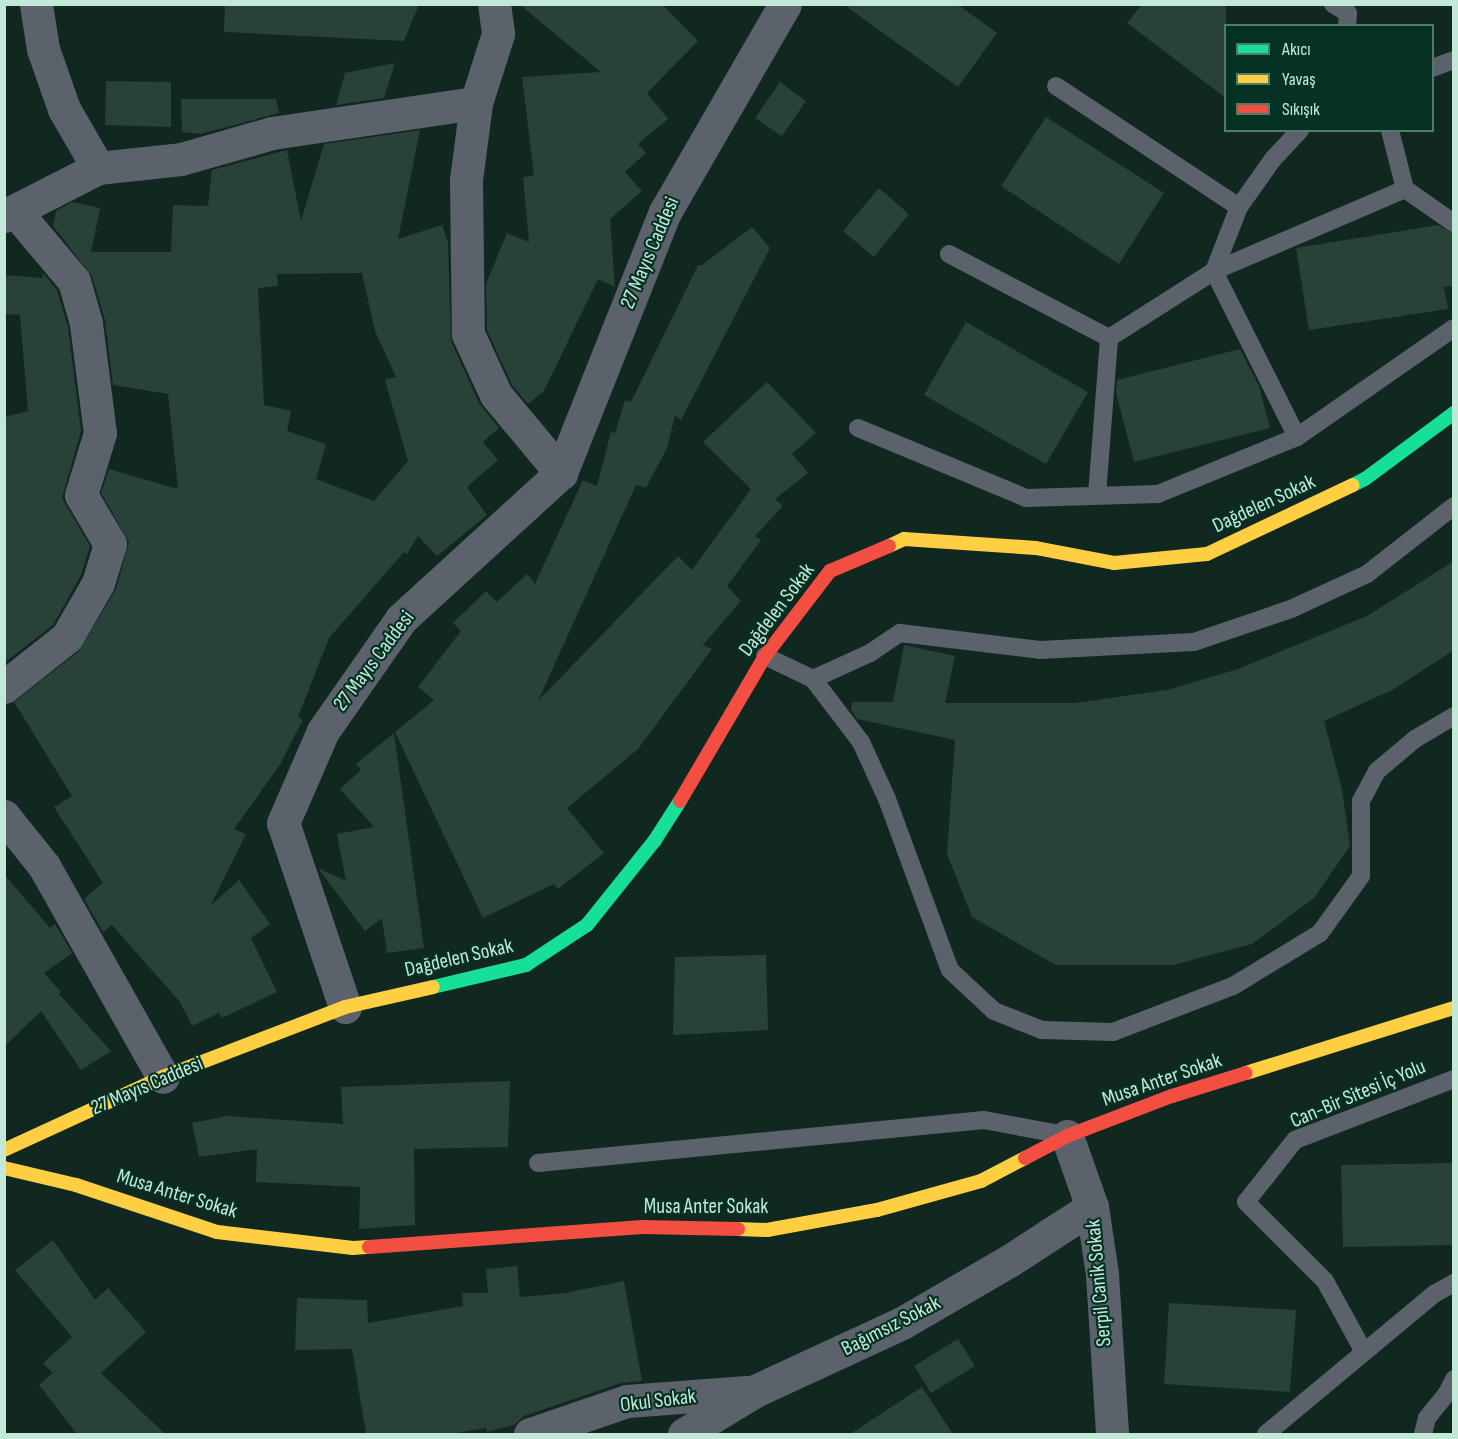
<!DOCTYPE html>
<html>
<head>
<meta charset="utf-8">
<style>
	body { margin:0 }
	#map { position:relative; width:1458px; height:1439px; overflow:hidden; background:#102820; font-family:"Sofia Sans Condensed",sans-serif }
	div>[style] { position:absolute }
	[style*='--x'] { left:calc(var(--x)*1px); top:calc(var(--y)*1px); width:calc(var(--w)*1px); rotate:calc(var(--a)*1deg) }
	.building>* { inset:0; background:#284139 }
	.lane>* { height:18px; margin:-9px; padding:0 9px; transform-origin:9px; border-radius:9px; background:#5c626c }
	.street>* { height:33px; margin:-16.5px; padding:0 16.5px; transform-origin:16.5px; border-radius:16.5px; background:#5c626c }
	.fast>* { height:14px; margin:-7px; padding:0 7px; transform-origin:7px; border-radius:7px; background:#16e098 }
	.slow>* { height:14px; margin:-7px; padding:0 7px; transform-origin:7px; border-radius:7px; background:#ffcf43 }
	.jam>* { height:14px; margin:-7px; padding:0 7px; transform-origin:7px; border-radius:7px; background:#f24e42 }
	span { translate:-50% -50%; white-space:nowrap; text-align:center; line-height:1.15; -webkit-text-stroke:4.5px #063224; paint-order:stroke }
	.street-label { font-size:21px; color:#c3e8d8 }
	.frame { position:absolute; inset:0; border:6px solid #c3e8d8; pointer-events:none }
	.legend { position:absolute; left:1224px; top:24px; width:210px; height:108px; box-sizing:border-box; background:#063224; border:2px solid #527b6c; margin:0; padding:8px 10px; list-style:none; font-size:18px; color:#c3e8d8 }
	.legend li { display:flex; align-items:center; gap:12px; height:30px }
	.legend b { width:30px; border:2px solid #527b6c }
</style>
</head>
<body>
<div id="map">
	<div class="building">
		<div style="clip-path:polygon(225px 4px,419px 4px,404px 41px,224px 32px)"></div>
		<div style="clip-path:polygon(519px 4px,662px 4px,698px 41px,647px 93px,668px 119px,638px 144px,646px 153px,625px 172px,642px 191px,610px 219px,615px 287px,598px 279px,544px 391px,528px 404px,512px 385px,487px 330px,486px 284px,507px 233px,529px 242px,523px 177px,534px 176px,522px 77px,601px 72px)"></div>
		<div style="clip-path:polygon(843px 4px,957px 4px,997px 33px,958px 87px)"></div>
		<div style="clip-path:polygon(1142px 4px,1226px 4px,1226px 98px,1127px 23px)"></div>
		<div style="clip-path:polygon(395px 63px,384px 98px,336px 105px,345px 73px)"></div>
		<div style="clip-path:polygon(106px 81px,171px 82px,171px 127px,105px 125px)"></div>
		<div style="clip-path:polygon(780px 82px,806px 101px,782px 136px,755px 118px)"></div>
		<div style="clip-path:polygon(181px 99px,276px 99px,279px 113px,201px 134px,182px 132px)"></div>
		<div style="clip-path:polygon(1046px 117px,1164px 193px,1119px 264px,1001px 186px)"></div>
		<div style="clip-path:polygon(evenodd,420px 130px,398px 239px,442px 225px,448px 242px,451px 341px,479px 403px,499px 428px,483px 442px,498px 460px,467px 487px,487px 515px,437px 556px,418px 536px,407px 554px,404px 552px,329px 638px,298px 717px,303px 720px,295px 735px,281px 763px,234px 829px,246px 834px,210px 906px,239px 880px,270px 924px,251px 938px,277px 992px,222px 1018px,219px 1013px,192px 1026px,180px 1002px,112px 925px,103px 932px,84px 899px,103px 883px,54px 807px,72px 796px,14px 702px,79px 651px,116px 589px,129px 542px,101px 493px,109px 469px,178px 489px,168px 394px,113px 385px,105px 320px,92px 276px,53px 226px,56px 211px,72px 202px,100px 208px,91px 252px,171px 252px,173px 205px,208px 206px,212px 170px,287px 150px,301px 221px,324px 144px,420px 130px,362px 273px,375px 331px,396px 377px,385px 380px,408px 461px,374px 501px,316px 479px,326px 444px,287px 431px,291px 411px,264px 405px,258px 288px,278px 286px,277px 274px,362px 273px)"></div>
		<div style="clip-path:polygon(879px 188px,909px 214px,874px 257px,843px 231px)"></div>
		<div style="clip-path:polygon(1438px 225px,1454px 234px,1454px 286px,1444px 287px,1448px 309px,1309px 330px,1296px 248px)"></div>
		<div style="clip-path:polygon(752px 227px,770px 248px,681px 420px,675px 415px,667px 448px,646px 488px,636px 485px,538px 701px,678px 556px,692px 570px,751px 489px,703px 442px,767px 382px,816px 433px,792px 454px,808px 473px,775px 499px,783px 506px,755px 536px,761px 540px,727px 586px,741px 601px,703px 645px,712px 649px,638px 749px,567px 808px,604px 853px,558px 889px,554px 884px,483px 918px,395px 732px,434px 700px,418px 687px,461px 631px,453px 623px,486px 591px,497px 602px,527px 574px,535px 584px,583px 480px,597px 486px,611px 432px,615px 433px,625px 400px,631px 402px,698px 265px,702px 265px)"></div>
		<div style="clip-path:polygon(43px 273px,57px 290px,68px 327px,81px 431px,62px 498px,90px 546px,81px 575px,53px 625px,4px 663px,4px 417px,28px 411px,20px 315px,4px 314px,4px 275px,42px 278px)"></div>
		<div style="clip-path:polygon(966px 322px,1088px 392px,1046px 464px,924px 395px)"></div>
		<div style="clip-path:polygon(1240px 349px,1259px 386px,1270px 428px,1134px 462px,1116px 393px,1117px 380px)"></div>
		<div style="clip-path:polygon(1454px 561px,1454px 650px,1394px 689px,1324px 721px,1342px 789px,1350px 846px,1314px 898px,1252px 944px,1173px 965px,1056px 965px,972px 917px,947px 854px,955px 740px,857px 719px,851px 710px,852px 702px,893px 702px,904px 645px,955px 656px,945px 703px,1075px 703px,1167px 690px,1238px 669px,1367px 616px)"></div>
		<div style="clip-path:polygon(394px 733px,424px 948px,387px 953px,382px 918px,365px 931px,318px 868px,346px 881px,337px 834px,374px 827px,340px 789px,361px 770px,356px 764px)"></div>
		<div style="clip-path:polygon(4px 874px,50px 928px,55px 924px,72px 953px,44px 973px,61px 992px,59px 994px,111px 1051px,81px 1070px,41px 1011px,4px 1047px)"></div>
		<div style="clip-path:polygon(766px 955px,768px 1030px,673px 1035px,675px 957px)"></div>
		<div style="clip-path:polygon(510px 1081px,508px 1147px,414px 1149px,415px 1225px,359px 1229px,360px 1187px,256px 1182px,257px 1149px,199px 1157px,192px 1123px,227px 1116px,343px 1124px,341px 1087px)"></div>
		<div style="clip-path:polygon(1454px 1163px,1454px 1245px,1343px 1247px,1341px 1165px)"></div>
		<div style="clip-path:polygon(53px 1240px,95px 1300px,108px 1288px,146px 1332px,101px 1373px,165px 1434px,77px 1434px,39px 1385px,53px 1373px,43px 1363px,72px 1337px,15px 1270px)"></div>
		<div style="clip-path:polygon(517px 1266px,520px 1297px,565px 1293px,624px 1281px,642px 1381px,621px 1383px,524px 1416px,514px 1425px,487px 1432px,486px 1428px,450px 1434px,366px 1434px,352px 1349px,295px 1350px,297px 1298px,367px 1300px,368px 1323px,463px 1306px,462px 1293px,488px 1293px,486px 1269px)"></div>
		<div style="clip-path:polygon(1169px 1303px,1296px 1310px,1290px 1392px,1164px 1384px)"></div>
		<div style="clip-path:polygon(958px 1339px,975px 1366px,931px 1393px,914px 1366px)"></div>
		<div style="clip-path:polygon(922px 1387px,953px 1434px,850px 1434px)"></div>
	</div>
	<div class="lane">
		<div style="--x:1333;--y:4;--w:17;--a:31"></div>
		<div style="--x:1348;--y:13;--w:13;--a:94"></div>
		<div style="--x:1432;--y:68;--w:23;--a:-20"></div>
		<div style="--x:1056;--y:86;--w:219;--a:33.5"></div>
		<div style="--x:1405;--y:189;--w:60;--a:34.8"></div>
		<div style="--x:949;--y:254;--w:181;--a:27.7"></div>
		<div style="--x:1109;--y:338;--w:125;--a:-32.5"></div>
		<div style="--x:1214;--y:271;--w:208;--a:-23.2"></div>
		<div style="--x:1405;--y:189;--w:61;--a:-104.3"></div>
		<div style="--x:858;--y:428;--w:182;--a:22.6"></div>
		<div style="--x:1026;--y:498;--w:132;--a:-1.7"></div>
		<div style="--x:1158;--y:494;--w:150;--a:-22.3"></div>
		<div style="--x:1297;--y:437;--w:191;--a:-34.8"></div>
		<div style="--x:1297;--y:437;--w:186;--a:-116.6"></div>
		<div style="--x:1214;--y:271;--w:69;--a:-68.7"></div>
		<div style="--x:1239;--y:207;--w:59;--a:-54.7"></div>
		<div style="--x:1273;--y:159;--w:40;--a:-47"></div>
		<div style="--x:1097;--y:495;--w:157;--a:-85.6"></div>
		<div style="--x:765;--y:656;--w:53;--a:25.6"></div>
		<div style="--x:813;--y:679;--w:79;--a:52.7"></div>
		<div style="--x:861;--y:742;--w:63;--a:65.5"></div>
		<div style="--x:887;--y:799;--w:182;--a:69.8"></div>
		<div style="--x:950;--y:970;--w:60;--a:43"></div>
		<div style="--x:994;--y:1011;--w:52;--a:21.6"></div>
		<div style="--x:1042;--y:1030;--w:71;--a:1.6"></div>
		<div style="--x:1113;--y:1032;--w:129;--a:-21"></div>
		<div style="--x:1233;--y:986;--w:102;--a:-31.3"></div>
		<div style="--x:1320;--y:933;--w:70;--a:-54.3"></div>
		<div style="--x:1361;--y:876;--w:75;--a:-90"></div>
		<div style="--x:1361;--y:801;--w:34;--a:-62"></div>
		<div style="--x:1377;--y:771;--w:50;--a:-40.1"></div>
		<div style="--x:1415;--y:739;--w:45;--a:-30.5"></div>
		<div style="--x:813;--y:679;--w:63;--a:-24.5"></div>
		<div style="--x:870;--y:653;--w:36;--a:-34"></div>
		<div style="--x:900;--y:633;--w:141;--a:6.9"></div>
		<div style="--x:1040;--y:650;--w:154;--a:-3"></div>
		<div style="--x:1194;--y:642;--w:102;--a:-18.8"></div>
		<div style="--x:1291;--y:609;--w:84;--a:-24.7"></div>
		<div style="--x:1367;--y:574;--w:110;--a:-38"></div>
		<div style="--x:538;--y:1163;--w:448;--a:-5.5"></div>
		<div style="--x:984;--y:1120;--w:81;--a:10.6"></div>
		<div style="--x:1364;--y:1352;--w:81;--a:-118.8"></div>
		<div style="--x:1325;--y:1281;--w:112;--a:-135"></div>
		<div style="--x:1246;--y:1202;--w:79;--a:-51.7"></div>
		<div style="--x:1295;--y:1140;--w:170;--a:-21"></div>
		<div style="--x:1266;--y:1434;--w:219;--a:-39.8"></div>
		<div style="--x:1434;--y:1294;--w:23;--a:-29"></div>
		<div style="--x:1423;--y:1434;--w:16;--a:-76"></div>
		<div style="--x:1427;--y:1418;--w:32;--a:-51"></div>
		<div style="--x:1447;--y:1393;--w:16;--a:-63"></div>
	</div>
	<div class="street">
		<div style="--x:36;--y:4;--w:46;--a:81.2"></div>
		<div style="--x:43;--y:49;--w:64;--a:70.7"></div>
		<div style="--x:64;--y:109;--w:68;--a:60"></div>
		<div style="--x:494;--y:4;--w:30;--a:82"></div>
		<div style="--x:498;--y:34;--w:72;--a:107.7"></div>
		<div style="--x:476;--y:103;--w:78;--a:97.4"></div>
		<div style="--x:466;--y:180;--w:154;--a:89.3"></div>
		<div style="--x:468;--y:334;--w:67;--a:65.3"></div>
		<div style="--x:496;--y:395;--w:102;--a:50.2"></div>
		<div style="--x:4;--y:216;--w:106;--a:-27.1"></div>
		<div style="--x:98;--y:168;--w:83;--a:-6.2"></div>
		<div style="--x:181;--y:159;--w:95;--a:-15.9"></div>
		<div style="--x:272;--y:133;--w:206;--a:-8.4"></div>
		<div style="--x:4;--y:687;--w:80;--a:-38.4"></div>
		<div style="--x:67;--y:637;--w:62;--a:-60.1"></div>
		<div style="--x:98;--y:583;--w:41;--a:-72.9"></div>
		<div style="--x:110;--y:544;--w:57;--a:-120.6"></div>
		<div style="--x:81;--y:495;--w:65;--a:-73"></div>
		<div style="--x:100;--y:433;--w:111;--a:-97.3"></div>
		<div style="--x:86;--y:323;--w:44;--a:-105.9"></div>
		<div style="--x:74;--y:281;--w:90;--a:-130"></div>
		<div style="--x:4;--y:816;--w:64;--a:51.3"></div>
		<div style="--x:44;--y:866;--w:242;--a:60.6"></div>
		<div style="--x:345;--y:1007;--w:194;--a:-108.6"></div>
		<div style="--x:283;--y:823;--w:100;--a:-66.5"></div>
		<div style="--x:323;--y:731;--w:136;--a:-55.1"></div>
		<div style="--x:401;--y:619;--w:217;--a:-42.4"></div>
		<div style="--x:561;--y:473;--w:281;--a:-68.3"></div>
		<div style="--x:665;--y:212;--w:240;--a:-60"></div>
		<div style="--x:1067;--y:1136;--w:75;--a:70.6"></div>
		<div style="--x:1092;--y:1207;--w:68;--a:81.5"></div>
		<div style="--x:1102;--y:1274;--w:160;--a:86.4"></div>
		<div style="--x:530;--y:1434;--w:102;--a:-18.8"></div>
		<div style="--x:627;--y:1401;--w:120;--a:-4.3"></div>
		<div style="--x:684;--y:1434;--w:83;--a:-31.2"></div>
		<div style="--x:755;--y:1391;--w:162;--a:-24.8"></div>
		<div style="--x:902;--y:1323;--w:124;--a:-30.1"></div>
		<div style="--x:1009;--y:1261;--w:99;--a:-33"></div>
	</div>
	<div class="fast">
		<div style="--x:1353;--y:485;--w:13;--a:-27"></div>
		<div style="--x:1365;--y:479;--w:111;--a:-36.6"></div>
		<div style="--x:433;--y:987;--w:96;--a:-13.3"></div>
		<div style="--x:526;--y:965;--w:73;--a:-33.3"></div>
		<div style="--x:587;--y:925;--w:109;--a:-51.3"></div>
		<div style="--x:655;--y:840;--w:46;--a:-57.3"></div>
	</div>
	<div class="slow">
		<div style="--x:889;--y:546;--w:17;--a:-25"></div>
		<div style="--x:904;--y:539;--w:132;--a:3.9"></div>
		<div style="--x:1036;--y:548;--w:79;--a:10.9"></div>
		<div style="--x:1114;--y:563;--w:93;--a:-5.5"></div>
		<div style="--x:1207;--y:554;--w:161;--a:-25.3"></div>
		<div style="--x:1246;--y:1073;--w:218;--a:-17.4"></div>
		<div style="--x:4;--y:1150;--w:175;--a:-24.7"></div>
		<div style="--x:163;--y:1077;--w:195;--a:-21"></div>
		<div style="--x:345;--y:1007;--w:90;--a:-12.8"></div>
		<div style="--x:4;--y:1168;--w:74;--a:13.3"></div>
		<div style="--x:76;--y:1185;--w:149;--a:18.4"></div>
		<div style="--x:217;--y:1232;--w:137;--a:6.7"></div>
		<div style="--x:353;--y:1248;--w:16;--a:-4"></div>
		<div style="--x:738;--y:1229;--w:29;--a:2"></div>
		<div style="--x:767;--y:1230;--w:112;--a:-10.3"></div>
		<div style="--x:877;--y:1210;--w:108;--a:-15.6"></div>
		<div style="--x:981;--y:1181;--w:50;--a:-27.6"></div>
	</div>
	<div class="jam">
		<div style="--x:680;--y:801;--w:168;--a:-59.6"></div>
		<div style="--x:765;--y:656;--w:107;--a:-52.6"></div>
		<div style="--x:830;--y:571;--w:64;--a:-23"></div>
		<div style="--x:1025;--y:1158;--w:47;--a:-27.6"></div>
		<div style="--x:1067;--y:1136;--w:112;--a:-20.9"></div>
		<div style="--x:1172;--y:1096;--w:77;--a:-17.3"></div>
		<div style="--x:369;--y:1247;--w:274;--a:-4.2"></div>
		<div style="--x:642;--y:1227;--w:96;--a:1.2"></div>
	</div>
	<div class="street-label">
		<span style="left:650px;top:253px;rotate:-67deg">27 Mayıs Caddesi</span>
		<span style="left:1264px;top:504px;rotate:-25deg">Dağdelen Sokak</span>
		<span style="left:777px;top:610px;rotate:-53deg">Dağdelen Sokak</span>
		<span style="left:374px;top:661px;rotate:-53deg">27 Mayıs Caddesi</span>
		<span style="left:459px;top:958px;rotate:-13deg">Dağdelen Sokak</span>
		<span style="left:1162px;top:1080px;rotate:-19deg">Musa Anter Sokak</span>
		<span style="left:147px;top:1086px;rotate:-23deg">27 Mayıs Caddesi</span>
		<span style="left:1358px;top:1094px;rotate:-23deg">Can-Bir Sitesi İç Yolu</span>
		<span style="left:177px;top:1194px;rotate:17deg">Musa Anter Sokak</span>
		<span style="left:706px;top:1207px">Musa Anter Sokak</span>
		<span style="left:1099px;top:1283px;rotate:-95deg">Serpil Canik Sokak</span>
		<span style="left:891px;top:1326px;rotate:-27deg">Bağımsız Sokak</span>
		<span style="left:658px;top:1401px;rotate:-7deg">Okul Sokak</span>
	</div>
	<div class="frame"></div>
	<ul class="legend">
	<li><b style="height:8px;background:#16e098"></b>Akıcı</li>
	<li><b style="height:8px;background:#ffcf43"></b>Yavaş</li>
	<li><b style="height:8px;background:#f24e42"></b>Sıkışık</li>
	</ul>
</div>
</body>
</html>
